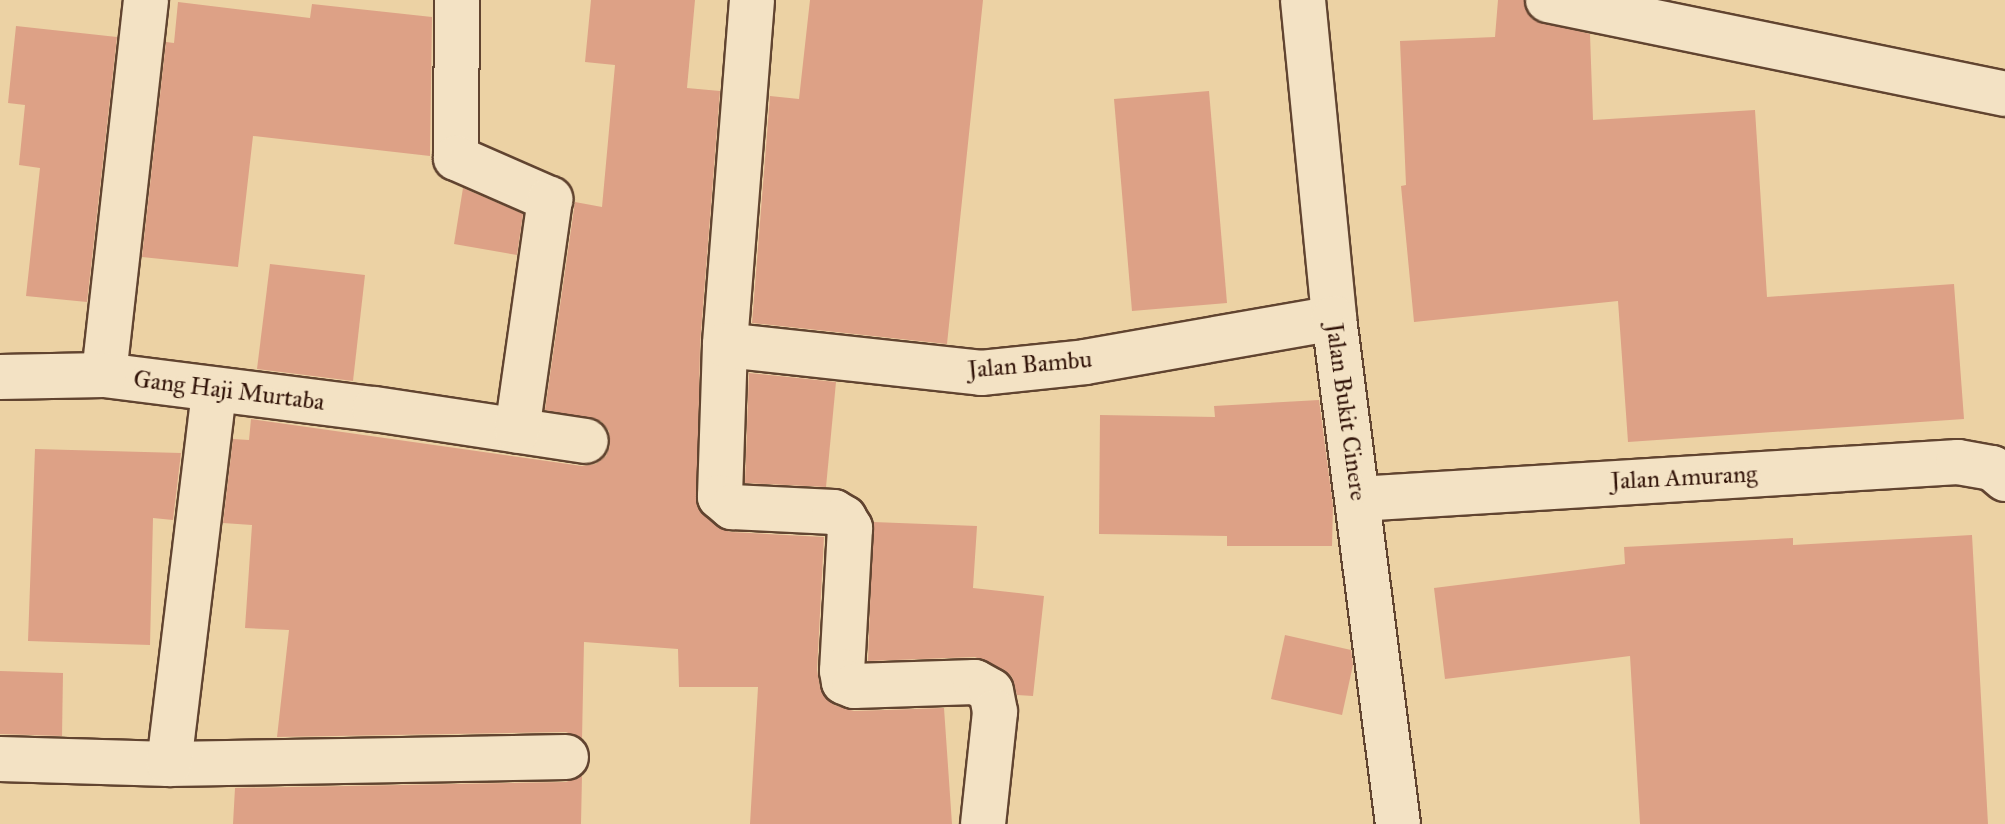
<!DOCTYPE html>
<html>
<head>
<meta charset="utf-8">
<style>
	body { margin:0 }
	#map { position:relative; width:2005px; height:824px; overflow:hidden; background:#ecd2a4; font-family:"IM FELL Great Primer",serif }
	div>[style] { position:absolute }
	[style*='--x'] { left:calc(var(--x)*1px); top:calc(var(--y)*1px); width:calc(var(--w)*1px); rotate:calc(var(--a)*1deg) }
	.building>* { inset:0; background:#dda186 }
	.roads { filter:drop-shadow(2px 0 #614430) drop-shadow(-2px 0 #614430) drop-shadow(0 2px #614430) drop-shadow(0 -2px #614430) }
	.minor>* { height:44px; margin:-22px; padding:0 22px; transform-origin:22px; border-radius:22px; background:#f3e2c4 }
	.tertiary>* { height:44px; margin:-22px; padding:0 22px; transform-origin:22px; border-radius:22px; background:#f3e2c4 }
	span { translate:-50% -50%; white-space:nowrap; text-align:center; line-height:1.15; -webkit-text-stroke:7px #f3e2c4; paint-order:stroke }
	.street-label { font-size:24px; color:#33150a }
</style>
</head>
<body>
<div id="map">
	<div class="building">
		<div style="clip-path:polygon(591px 0,695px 0,687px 88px,720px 91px,700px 344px,697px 507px,716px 526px,730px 532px,824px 537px,817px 670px,820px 687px,834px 705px,854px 711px,944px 708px,952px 824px,750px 824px,758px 687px,679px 687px,678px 649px,584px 642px,582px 739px,566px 732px,277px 737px,289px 630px,245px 628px,252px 525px,223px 523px,233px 439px,249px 440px,251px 419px,582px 466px,596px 464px,606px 456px,610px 446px,609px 431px,601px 421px,545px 410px,575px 202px,602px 207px,615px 65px,585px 62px)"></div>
		<div style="clip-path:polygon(810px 0,983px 0,947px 344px,752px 323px,770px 96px,799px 99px)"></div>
		<div style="clip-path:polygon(1498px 0,1524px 0,1532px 19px,1590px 34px,1593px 120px,1755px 110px,1767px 297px,1954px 284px,1964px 419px,1628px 442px,1618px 301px,1414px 322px,1401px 186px,1406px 185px,1400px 41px,1495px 37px)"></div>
		<div style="clip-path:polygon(178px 2px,310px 18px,312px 4px,432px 17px,430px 156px,253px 136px,238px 267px,142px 257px,166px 42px,174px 43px)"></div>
		<div style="clip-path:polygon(16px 26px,117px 37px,87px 302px,26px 296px,40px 168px,19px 165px,25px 105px,8px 103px)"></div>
		<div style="clip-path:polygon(1209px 91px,1227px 303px,1132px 311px,1114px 99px)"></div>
		<div style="clip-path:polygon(463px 188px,523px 214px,517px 255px,454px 244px)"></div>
		<div style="clip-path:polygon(270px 264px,365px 275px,353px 381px,257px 369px)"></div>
		<div style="clip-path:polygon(749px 373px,836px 382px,826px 487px,745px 483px)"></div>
		<div style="clip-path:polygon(1319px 400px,1333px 506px,1332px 546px,1227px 546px,1227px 536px,1099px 534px,1100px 415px,1215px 417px,1214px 406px)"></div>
		<div style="clip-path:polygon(35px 449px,181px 453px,173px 520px,153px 518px,150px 645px,28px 641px)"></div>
		<div style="clip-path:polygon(873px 522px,977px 526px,973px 588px,1044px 596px,1033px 696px,1017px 695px,1012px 677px,1004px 670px,975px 657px,868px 661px)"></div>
		<div style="clip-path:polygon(1972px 535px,1988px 824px,1640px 824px,1630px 656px,1445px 679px,1434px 588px,1625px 564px,1624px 547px,1793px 538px,1793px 545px)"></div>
		<div style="clip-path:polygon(1285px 635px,1351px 650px,1353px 665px,1342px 715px,1271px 699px)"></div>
		<div style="clip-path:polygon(0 671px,63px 673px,62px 736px,0 734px)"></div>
		<div style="clip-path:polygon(582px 776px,581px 824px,233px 824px,235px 788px,566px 782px)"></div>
	</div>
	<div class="roads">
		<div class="minor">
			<div style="--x:146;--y:0;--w:377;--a:96.4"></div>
			<div style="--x:104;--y:375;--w:273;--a:7.2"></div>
			<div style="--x:375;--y:409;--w:213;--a:8.6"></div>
			<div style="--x:457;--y:0;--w:158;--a:90.4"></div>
			<div style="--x:456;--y:158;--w:103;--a:23.6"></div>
			<div style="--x:550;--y:199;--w:234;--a:98.1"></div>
			<div style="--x:752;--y:0;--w:346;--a:94.5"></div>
			<div style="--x:725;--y:345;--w:152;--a:91.9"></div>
			<div style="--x:720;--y:497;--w:16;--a:40"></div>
			<div style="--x:732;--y:507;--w:102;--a:2.8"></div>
			<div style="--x:834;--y:512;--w:12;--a:31"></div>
			<div style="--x:844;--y:518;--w:12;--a:59"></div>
			<div style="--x:850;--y:528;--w:143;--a:93.2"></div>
			<div style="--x:842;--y:671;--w:11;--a:80"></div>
			<div style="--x:844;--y:682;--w:11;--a:22"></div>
			<div style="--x:854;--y:686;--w:121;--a:-1.9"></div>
			<div style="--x:975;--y:682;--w:18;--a:29"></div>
			<div style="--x:991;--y:691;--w:21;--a:79"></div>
			<div style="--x:995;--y:712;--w:113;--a:96.1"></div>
			<div style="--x:1548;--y:0;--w:467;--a:11.6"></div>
			<div style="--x:725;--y:345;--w:258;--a:6.2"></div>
			<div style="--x:981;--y:373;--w:105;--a:-6"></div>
			<div style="--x:1085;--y:362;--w:253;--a:-10"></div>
			<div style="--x:0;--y:377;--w:104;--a:-1.1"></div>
			<div style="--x:1358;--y:499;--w:601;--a:-3.53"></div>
			<div style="--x:1958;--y:462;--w:35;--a:10"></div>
			<div style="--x:1992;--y:468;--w:17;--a:40"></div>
			<div style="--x:0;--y:759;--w:169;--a:1.7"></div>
			<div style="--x:169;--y:764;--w:397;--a:-1"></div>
			<div style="--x:169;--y:764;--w:376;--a:-83.1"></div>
		</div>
		<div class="tertiary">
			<div style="--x:1303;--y:0;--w:320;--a:84.4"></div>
			<div style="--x:1334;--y:318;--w:510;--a:82.79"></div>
		</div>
	</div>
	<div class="street-label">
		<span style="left:1030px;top:365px;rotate:-5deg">Jalan Bambu</span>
		<span style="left:229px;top:391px;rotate:7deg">Gang Haji Murtaba</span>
		<span style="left:1346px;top:412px;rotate:82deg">Jalan Bukit Cinere</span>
		<span style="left:1684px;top:478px;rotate:-3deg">Jalan Amurang</span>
	</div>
</div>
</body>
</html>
